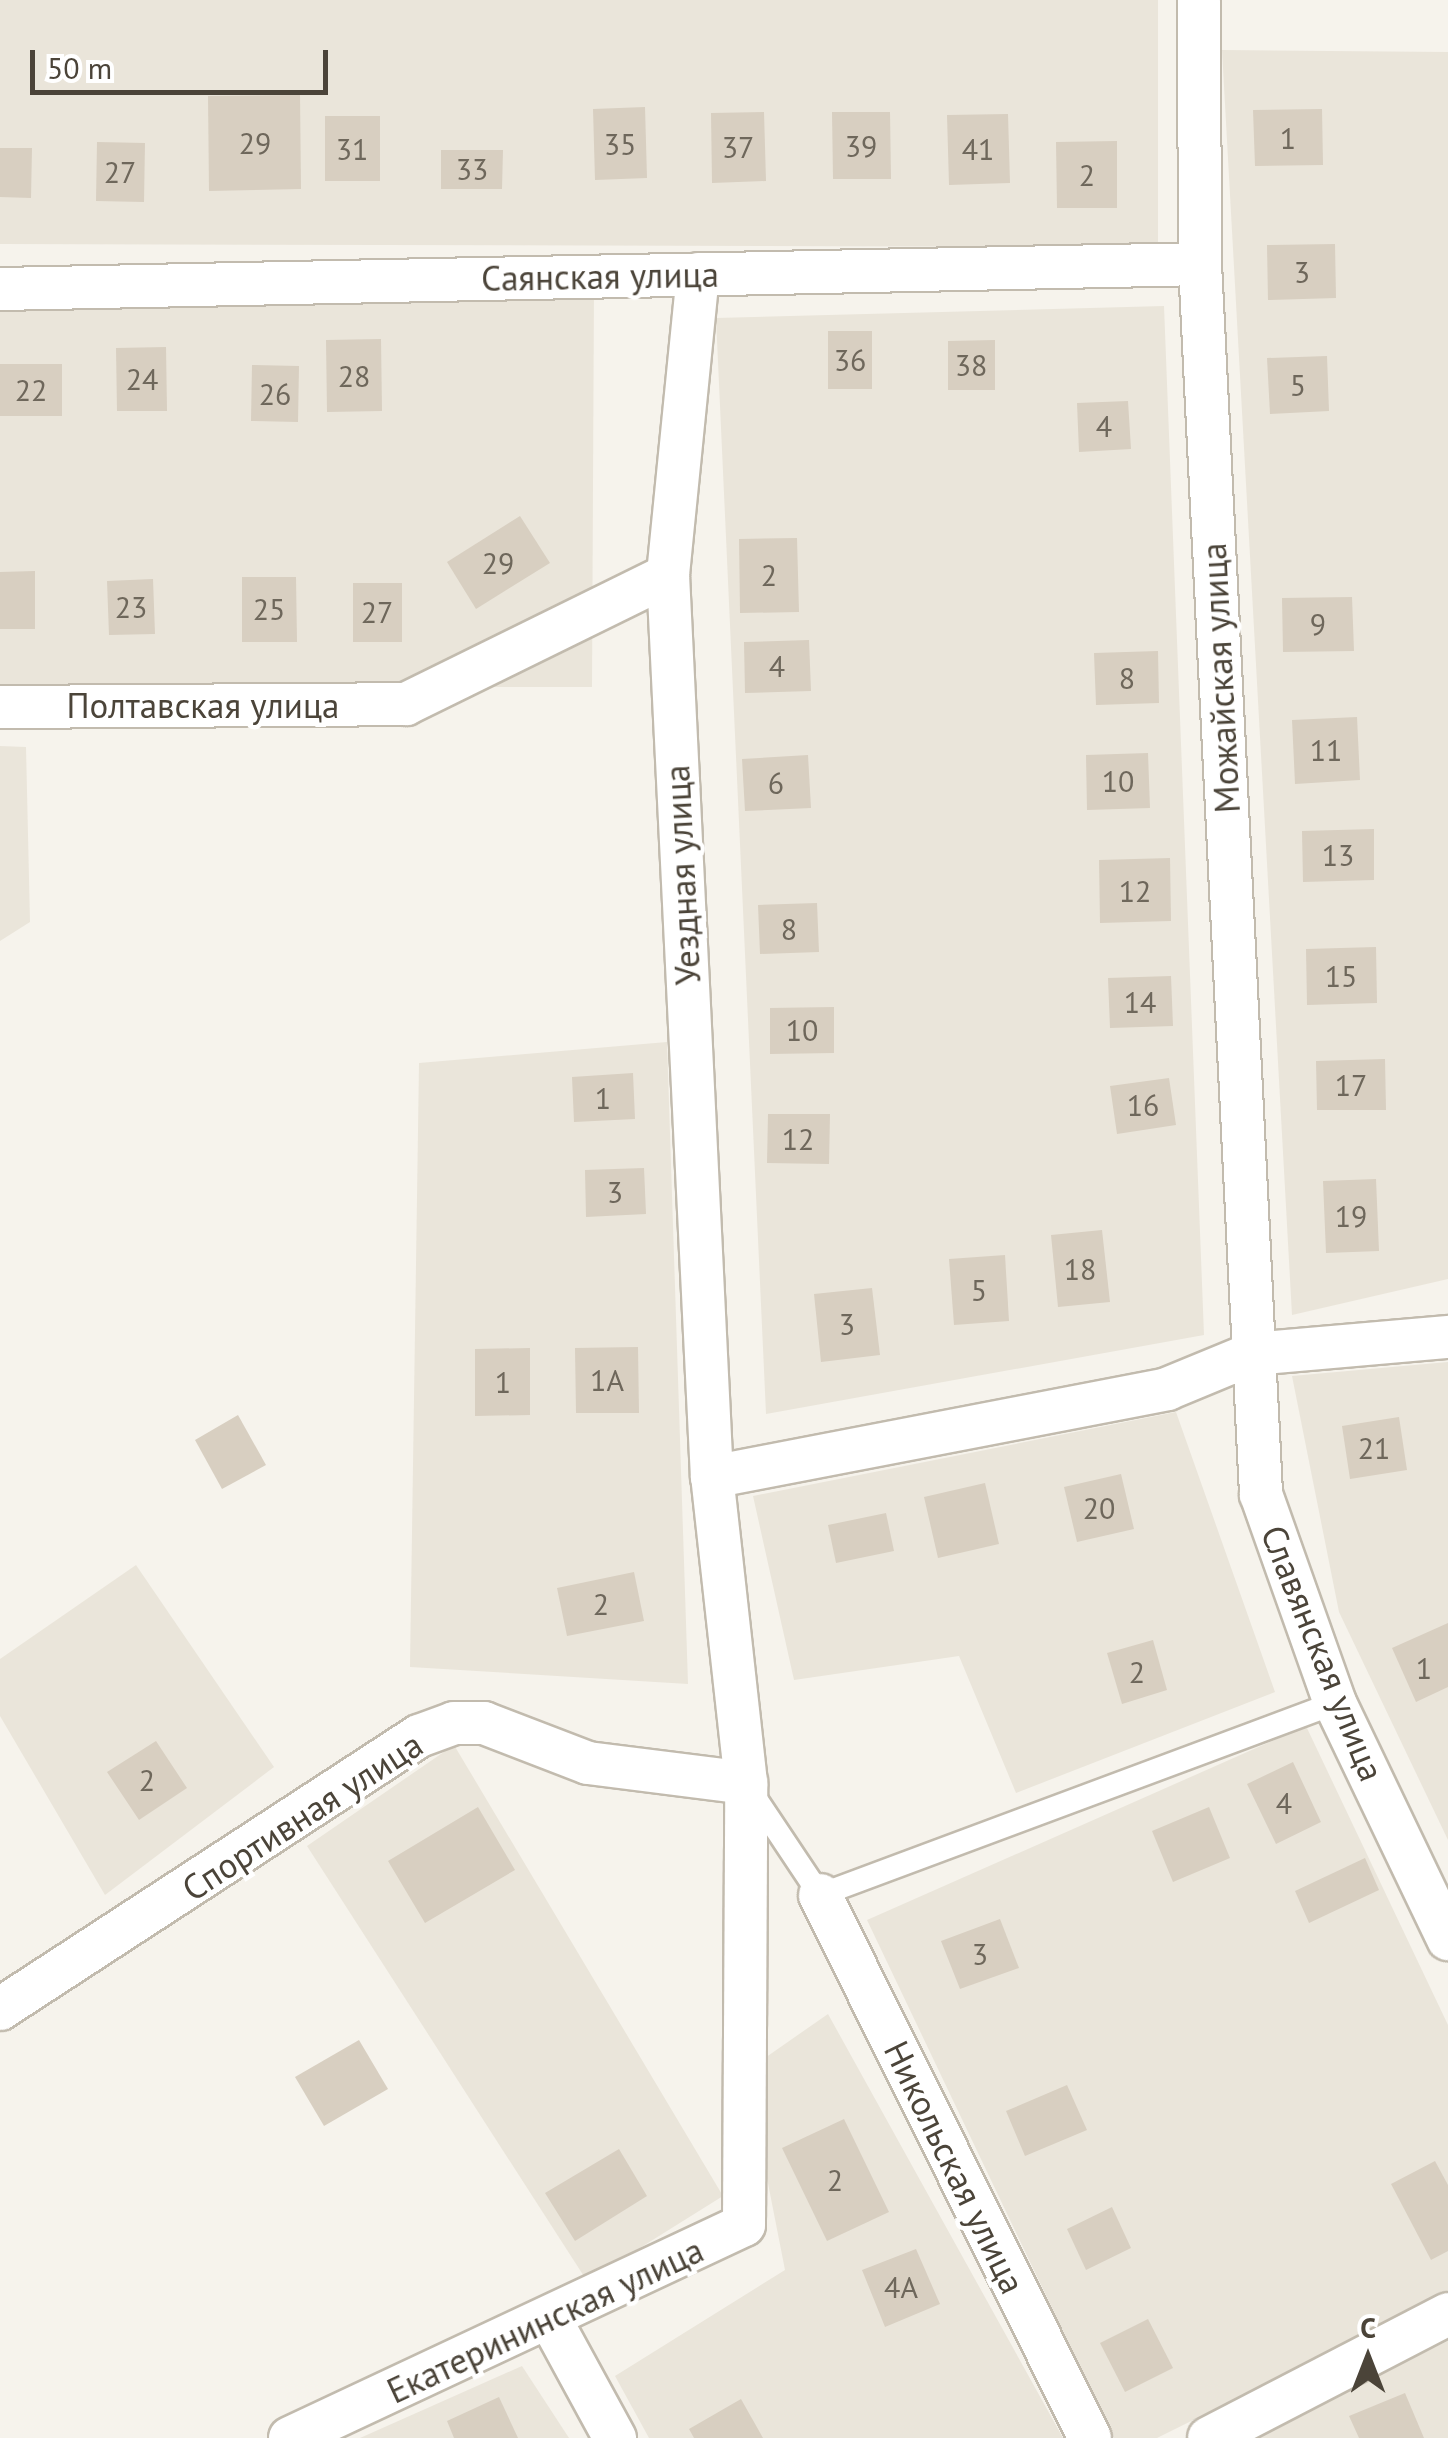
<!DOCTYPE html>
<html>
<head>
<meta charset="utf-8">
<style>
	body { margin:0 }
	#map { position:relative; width:1448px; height:2438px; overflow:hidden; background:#f6f3ec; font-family:"PT Sans",sans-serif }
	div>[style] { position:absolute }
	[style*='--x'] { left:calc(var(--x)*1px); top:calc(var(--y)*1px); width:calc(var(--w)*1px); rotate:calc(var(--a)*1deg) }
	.residential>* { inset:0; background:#eae5da }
	.building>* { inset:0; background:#d8cfc1 }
	.roads { filter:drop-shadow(2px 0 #c2bbae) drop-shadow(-2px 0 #c2bbae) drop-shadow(0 2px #c2bbae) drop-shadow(0 -2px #c2bbae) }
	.lane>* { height:22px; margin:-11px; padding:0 11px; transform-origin:11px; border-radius:11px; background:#fff }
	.street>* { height:42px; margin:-21px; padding:0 21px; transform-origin:21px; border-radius:21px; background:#fff }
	span { translate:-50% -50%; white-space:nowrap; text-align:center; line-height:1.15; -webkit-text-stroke:9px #fff; paint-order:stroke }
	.number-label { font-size:30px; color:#6e675b }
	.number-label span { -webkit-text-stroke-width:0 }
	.street-label { font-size:35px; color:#4b4439 }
	.north { position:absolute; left:1318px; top:2308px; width:100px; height:100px; -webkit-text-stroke:8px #fff; paint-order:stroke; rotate:0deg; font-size:28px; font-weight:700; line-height:40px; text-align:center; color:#4b4439 }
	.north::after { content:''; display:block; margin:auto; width:35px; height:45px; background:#4b4439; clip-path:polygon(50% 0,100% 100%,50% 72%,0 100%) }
	.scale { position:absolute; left:30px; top:50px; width:298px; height:45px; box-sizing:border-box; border:5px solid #4b4439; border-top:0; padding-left:12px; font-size:30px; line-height:35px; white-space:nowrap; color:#4b4439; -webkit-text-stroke:8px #fff; paint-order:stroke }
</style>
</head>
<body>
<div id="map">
	<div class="residential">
		<div style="clip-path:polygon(0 0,1158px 0,1158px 247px,0 244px)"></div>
		<div style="clip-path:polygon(1222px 50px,1448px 52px,1448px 1279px,1292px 1315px)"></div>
		<div style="clip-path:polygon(594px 286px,592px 687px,0 687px,0 294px)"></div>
		<div style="clip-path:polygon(1164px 306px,1204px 1335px,766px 1414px,716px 318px)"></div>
		<div style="clip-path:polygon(0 746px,26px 747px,30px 922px,0 941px)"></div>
		<div style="clip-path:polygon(667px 1042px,688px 1684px,410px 1667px,419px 1063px)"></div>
		<div style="clip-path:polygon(1448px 1362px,1448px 1840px,1339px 1612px,1292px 1376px)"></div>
		<div style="clip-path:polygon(1176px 1412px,1275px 1692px,1016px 1793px,959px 1656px,794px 1680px,753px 1496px)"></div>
		<div style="clip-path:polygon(136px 1565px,274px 1767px,105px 1895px,0 1716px,0 1659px)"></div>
		<div style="clip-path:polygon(1306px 1726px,1448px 2025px,1448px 2294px,1157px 2438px,1114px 2438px,867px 1920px)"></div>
		<div style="clip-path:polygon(454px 1745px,723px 2196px,587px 2281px,307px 1846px)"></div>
		<div style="clip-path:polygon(828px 2014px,1063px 2438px,649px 2438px,615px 2376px,785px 2270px,746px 2071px)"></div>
		<div style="clip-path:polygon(1448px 2341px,1448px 2438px,1250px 2438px)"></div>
		<div style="clip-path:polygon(522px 2366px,569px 2438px,360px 2438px)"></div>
	</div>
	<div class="building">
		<div style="clip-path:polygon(300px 95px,301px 189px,209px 191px,208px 96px)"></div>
		<div style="clip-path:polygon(645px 107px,647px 178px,595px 180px,593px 109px)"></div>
		<div style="clip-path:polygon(1322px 109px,1323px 165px,1255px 166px,1253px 110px)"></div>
		<div style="clip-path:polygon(764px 112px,766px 181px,712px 183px,711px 113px)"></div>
		<div style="clip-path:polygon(832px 112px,890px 112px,891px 179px,833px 179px)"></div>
		<div style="clip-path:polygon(1008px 114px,1010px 183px,949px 185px,947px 115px)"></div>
		<div style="clip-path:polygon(325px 116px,380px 116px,380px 181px,325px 181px)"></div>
		<div style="clip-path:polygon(1117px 141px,1117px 208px,1057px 208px,1056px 142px)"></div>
		<div style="clip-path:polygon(97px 142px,145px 143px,144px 202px,96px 201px)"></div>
		<div style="clip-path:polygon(0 148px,32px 148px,31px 198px,0 197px)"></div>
		<div style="clip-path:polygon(441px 150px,503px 150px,502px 189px,441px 189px)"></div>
		<div style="clip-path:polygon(1335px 244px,1336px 298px,1268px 300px,1267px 245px)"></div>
		<div style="clip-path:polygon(828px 331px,872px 331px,872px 389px,828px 389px)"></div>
		<div style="clip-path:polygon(381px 339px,382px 411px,327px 412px,326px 340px)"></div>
		<div style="clip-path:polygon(995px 340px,995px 390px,948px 390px,948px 341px)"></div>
		<div style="clip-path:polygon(166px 347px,167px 411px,117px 411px,116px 348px)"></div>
		<div style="clip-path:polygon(1327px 356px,1329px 411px,1270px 414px,1267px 358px)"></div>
		<div style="clip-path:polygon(0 364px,62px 364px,62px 416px,0 416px)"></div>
		<div style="clip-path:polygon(252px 365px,299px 366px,298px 422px,251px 421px)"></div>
		<div style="clip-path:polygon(1128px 401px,1131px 449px,1079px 452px,1077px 403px)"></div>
		<div style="clip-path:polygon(520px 516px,550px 563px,476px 609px,447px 562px)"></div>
		<div style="clip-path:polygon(797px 538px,799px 612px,740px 613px,739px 539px)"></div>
		<div style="clip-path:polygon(35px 571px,35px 629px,0 629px,0 572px)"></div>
		<div style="clip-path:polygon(242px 577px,296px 577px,297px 642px,242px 642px)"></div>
		<div style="clip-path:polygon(153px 579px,155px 634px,109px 635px,107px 581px)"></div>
		<div style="clip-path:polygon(353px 583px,402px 583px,402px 642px,353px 642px)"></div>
		<div style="clip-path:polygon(1352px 597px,1354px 651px,1283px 652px,1282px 598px)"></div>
		<div style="clip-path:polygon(809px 640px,811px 691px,745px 693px,744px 642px)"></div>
		<div style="clip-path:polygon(1158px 651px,1159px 703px,1096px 705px,1094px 653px)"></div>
		<div style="clip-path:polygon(1357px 717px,1360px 780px,1295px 784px,1292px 720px)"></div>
		<div style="clip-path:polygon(1148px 753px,1150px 808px,1087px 810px,1086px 755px)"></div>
		<div style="clip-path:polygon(808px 755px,811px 808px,745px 811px,742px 759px)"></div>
		<div style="clip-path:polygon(1374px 829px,1374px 880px,1303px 882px,1302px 831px)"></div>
		<div style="clip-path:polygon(1170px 858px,1171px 921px,1100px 923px,1099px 860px)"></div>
		<div style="clip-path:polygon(817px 903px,819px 952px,760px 954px,758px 905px)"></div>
		<div style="clip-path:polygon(1376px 947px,1377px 1003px,1307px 1005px,1306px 949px)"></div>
		<div style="clip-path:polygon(1171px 976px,1173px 1026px,1110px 1028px,1108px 978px)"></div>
		<div style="clip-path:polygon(834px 1007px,834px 1053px,770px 1054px,770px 1008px)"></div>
		<div style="clip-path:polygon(1385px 1059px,1386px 1110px,1317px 1110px,1316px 1061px)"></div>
		<div style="clip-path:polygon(633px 1073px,635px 1119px,574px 1122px,572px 1077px)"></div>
		<div style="clip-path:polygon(1169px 1078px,1176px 1125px,1117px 1134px,1110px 1086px)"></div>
		<div style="clip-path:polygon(768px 1114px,830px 1114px,829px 1164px,767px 1163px)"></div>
		<div style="clip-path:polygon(644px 1168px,646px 1214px,586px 1217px,585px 1170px)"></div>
		<div style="clip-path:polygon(1376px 1179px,1379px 1251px,1326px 1253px,1323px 1181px)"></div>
		<div style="clip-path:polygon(1102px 1230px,1110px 1302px,1058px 1307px,1051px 1235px)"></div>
		<div style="clip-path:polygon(1005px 1255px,1009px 1321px,954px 1325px,949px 1259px)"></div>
		<div style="clip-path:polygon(872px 1288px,880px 1355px,821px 1362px,814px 1294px)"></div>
		<div style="clip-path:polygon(638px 1347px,639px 1413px,576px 1413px,575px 1348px)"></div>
		<div style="clip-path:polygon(530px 1348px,530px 1415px,475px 1416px,475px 1349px)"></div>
		<div style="clip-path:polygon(238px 1415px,266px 1465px,222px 1489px,195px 1440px)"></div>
		<div style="clip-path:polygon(1399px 1417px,1407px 1470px,1350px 1479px,1342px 1426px)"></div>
		<div style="clip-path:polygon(1121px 1474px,1134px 1529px,1077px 1542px,1064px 1487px)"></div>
		<div style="clip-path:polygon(985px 1483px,999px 1544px,938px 1558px,924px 1497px)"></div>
		<div style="clip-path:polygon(886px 1513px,894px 1551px,836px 1563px,828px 1525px)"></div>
		<div style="clip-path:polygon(634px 1572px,644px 1621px,567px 1636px,557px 1588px)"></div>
		<div style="clip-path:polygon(1448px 1623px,1448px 1687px,1416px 1702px,1392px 1648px)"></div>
		<div style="clip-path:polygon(1153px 1640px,1167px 1690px,1122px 1704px,1107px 1653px)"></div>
		<div style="clip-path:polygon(156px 1741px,187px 1788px,139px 1820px,107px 1772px)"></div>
		<div style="clip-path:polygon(1293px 1762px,1321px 1822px,1276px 1844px,1247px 1784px)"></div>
		<div style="clip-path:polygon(478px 1807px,515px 1870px,425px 1923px,388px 1861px)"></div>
		<div style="clip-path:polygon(1209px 1807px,1230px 1858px,1173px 1882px,1152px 1831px)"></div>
		<div style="clip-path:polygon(1365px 1858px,1379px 1890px,1309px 1923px,1295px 1891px)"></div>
		<div style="clip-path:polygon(1000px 1919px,1019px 1968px,960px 1989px,941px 1941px)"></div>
		<div style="clip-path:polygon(359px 2040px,388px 2089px,324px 2126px,295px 2077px)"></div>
		<div style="clip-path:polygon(1067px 2085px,1087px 2130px,1025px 2156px,1006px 2111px)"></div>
		<div style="clip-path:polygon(844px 2119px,889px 2212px,827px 2241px,782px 2148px)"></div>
		<div style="clip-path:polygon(619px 2149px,647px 2196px,575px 2241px,545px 2193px)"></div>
		<div style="clip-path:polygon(1435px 2161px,1448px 2185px,1448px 2251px,1431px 2260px,1391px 2184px)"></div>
		<div style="clip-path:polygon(1112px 2207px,1131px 2248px,1086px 2270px,1067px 2229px)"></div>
		<div style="clip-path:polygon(916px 2249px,940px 2304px,885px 2327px,862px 2270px)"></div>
		<div style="clip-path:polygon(1148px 2319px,1173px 2368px,1125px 2392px,1100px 2343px)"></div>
		<div style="clip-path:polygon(1405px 2393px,1424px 2438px,1359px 2438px,1349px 2416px)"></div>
		<div style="clip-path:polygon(499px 2397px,518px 2438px,454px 2438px,447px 2421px)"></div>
		<div style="clip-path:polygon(741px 2399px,763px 2438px,694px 2438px,689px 2429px)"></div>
	</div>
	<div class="roads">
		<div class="lane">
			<div style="--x:750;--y:1790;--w:126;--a:56.3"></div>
			<div style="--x:820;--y:1895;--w:550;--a:-20.45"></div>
		</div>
		<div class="street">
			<div style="--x:1199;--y:1;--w:263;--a:89.8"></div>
			<div style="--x:1200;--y:264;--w:1232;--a:87.16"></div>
			<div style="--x:1261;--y:1494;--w:222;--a:70.5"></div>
			<div style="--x:1335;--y:1703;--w:262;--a:64.4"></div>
			<div style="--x:698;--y:274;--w:302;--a:95.7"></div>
			<div style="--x:668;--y:575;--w:903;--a:87.21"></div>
			<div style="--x:0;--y:289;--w:1200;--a:-1.19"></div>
			<div style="--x:0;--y:707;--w:406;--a:-0.4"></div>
			<div style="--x:406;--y:704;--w:292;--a:-26.2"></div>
			<div style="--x:820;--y:1895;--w:606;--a:63.56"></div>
			<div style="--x:0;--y:2009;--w:500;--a:-33.09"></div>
			<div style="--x:419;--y:1736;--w:37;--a:-20"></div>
			<div style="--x:454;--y:1723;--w:30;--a:0"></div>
			<div style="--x:484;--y:1723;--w:111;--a:21"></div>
			<div style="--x:588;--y:1763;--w:159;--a:7.2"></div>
			<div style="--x:550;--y:2319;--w:136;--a:61.4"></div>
			<div style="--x:290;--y:2438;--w:501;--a:-25.13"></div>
			<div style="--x:744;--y:2225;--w:442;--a:-89.7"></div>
			<div style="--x:746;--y:1783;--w:308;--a:-96.3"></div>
			<div style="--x:712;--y:1477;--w:463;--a:-10.9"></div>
			<div style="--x:1167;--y:1389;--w:92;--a:-22.4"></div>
			<div style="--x:1252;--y:1354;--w:197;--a:-5"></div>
			<div style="--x:1209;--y:2438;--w:269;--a:-27.4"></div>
		</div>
	</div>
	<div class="number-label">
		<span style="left:1288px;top:138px">1</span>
		<span style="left:255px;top:143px">29</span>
		<span style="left:620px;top:144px">35</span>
		<span style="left:861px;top:146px">39</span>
		<span style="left:738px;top:147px">37</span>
		<span style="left:352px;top:149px">31</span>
		<span style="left:978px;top:149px">41</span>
		<span style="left:472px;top:169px">33</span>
		<span style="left:120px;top:172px">27</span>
		<span style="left:1087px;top:175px">2</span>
		<span style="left:1302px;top:272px">3</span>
		<span style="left:850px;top:360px">36</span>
		<span style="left:971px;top:365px">38</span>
		<span style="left:354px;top:376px">28</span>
		<span style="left:142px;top:379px">24</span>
		<span style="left:1298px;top:385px">5</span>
		<span style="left:31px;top:390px">22</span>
		<span style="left:275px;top:394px">26</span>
		<span style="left:1104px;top:426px">4</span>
		<span style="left:498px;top:563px">29</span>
		<span style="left:769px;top:575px">2</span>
		<span style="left:131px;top:607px">23</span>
		<span style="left:269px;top:609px">25</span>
		<span style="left:377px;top:612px">27</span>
		<span style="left:1318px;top:624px">9</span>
		<span style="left:777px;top:666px">4</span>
		<span style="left:1127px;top:678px">8</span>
		<span style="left:1326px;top:750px">11</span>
		<span style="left:1118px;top:781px">10</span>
		<span style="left:776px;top:783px">6</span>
		<span style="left:1338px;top:855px">13</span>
		<span style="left:1135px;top:891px">12</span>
		<span style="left:789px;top:929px">8</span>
		<span style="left:1341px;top:976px">15</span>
		<span style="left:1140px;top:1002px">14</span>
		<span style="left:802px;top:1030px">10</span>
		<span style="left:1351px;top:1085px">17</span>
		<span style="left:603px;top:1098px">1</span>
		<span style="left:1143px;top:1105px">16</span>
		<span style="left:798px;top:1139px">12</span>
		<span style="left:615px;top:1192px">3</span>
		<span style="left:1351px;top:1216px">19</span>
		<span style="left:1080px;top:1269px">18</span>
		<span style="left:979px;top:1290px">5</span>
		<span style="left:847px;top:1324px">3</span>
		<span style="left:607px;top:1380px">1А</span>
		<span style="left:503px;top:1382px">1</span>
		<span style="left:1374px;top:1448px">21</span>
		<span style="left:1099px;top:1508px">20</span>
		<span style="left:601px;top:1604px">2</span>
		<span style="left:1424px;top:1668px">1</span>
		<span style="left:1137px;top:1672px">2</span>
		<span style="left:147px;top:1780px">2</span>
		<span style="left:1284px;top:1803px">4</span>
		<span style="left:980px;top:1954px">3</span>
		<span style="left:835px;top:2180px">2</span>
		<span style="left:901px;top:2287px">4А</span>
	</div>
	<div class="street-label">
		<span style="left:600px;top:276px;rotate:-1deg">Саянская улица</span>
		<span style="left:1220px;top:678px;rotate:-93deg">Можайская улица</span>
		<span style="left:203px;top:705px">Полтавская улица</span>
		<span style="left:682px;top:875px;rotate:-93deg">Уездная улица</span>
		<span style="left:1323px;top:1653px;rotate:68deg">Славянская улица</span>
		<span style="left:302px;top:1816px;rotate:-33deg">Спортивная улица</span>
		<span style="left:955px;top:2167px;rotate:64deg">Никольская улица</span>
		<span style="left:545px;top:2320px;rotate:-25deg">Екатерининская улица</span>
	</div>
	<div class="north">С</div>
	<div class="scale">50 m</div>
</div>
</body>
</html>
